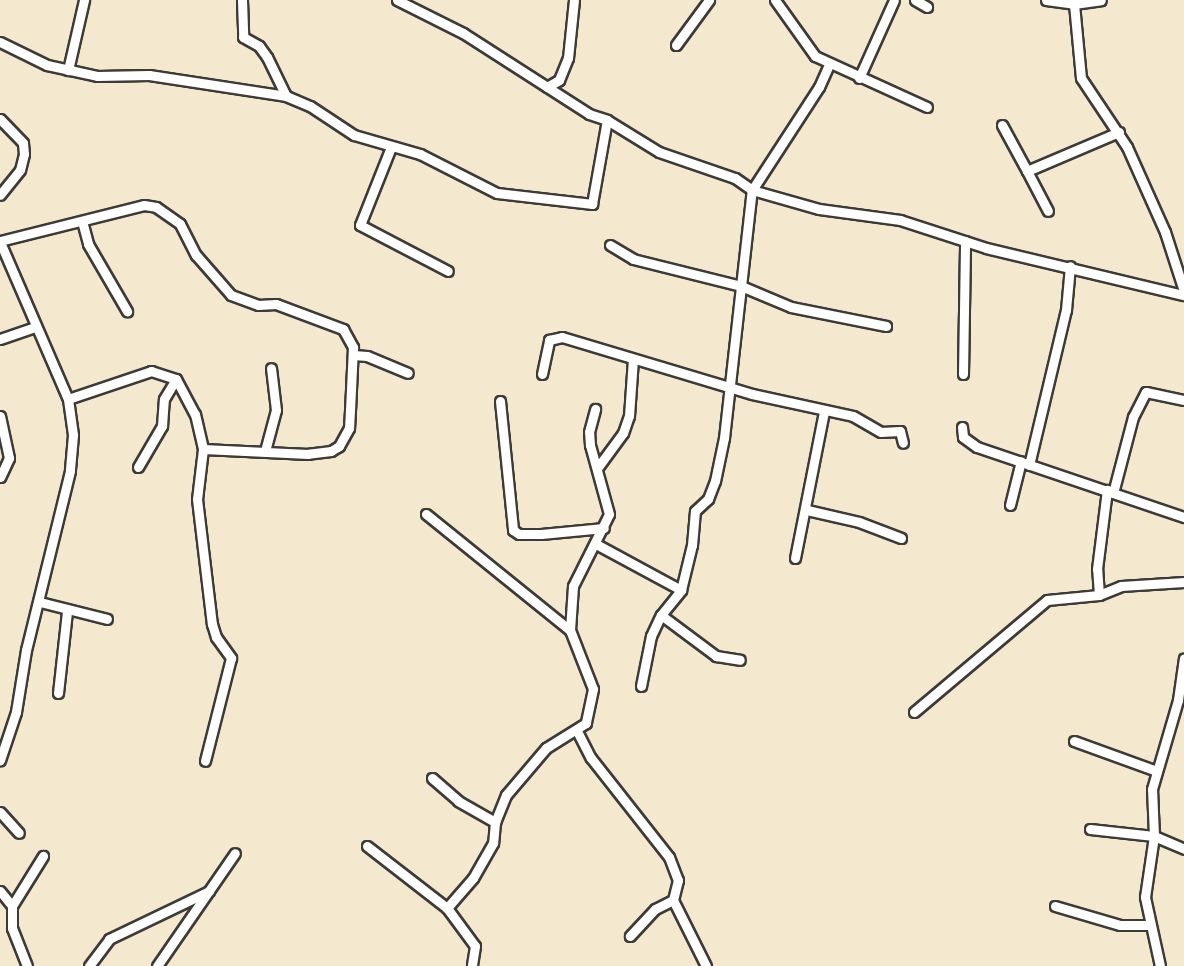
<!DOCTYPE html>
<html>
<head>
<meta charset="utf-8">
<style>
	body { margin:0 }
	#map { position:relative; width:1184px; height:966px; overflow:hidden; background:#f4e9cf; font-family:"IM FELL English",serif }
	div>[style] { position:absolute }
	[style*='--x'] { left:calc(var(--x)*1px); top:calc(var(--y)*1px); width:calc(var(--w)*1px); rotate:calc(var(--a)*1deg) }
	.roads { filter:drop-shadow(2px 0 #3c3b37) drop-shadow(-2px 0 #3c3b37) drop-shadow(0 2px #3c3b37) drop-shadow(0 -2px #3c3b37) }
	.street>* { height:9px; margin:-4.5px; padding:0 4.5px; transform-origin:4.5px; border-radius:4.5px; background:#fff }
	span { translate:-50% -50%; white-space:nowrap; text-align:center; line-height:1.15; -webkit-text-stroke:5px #fcf5e5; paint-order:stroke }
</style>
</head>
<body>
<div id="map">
	<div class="roads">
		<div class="street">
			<div style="--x:242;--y:0;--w:37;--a:88"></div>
			<div style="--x:243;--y:37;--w:18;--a:29"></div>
			<div style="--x:259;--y:46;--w:14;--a:54"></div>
			<div style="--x:267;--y:57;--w:43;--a:64"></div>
			<div style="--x:397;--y:0;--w:74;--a:26.6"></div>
			<div style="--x:463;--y:33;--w:150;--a:32.7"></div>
			<div style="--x:589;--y:114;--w:19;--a:18"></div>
			<div style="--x:607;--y:120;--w:61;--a:31.6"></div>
			<div style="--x:659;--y:152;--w:80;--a:18.9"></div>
			<div style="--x:735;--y:178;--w:21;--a:35"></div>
			<div style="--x:752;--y:190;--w:70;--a:15.8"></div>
			<div style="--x:819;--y:209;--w:82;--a:7.7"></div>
			<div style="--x:900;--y:220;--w:90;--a:18"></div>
			<div style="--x:986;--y:248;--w:204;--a:13.4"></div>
			<div style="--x:775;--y:0;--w:69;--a:54.5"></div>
			<div style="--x:815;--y:56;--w:123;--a:24.5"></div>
			<div style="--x:915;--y:0;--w:14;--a:30"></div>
			<div style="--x:1046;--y:0;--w:28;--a:8"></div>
			<div style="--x:1074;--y:4;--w:27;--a:-8"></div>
			<div style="--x:1074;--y:4;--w:74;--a:84.6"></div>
			<div style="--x:1081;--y:78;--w:83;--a:56.3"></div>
			<div style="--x:1127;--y:147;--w:93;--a:65.9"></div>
			<div style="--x:1165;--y:232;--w:62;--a:72.1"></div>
			<div style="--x:0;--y:42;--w:52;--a:26.1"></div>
			<div style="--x:47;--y:65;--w:51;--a:12.4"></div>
			<div style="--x:97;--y:76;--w:52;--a:-1.1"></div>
			<div style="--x:149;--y:75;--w:139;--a:8.7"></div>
			<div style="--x:286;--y:96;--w:26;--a:23"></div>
			<div style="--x:310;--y:106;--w:53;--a:33.4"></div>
			<div style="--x:354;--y:135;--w:69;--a:16.1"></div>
			<div style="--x:420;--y:154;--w:86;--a:26.9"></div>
			<div style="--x:497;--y:193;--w:96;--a:6.6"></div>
			<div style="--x:592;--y:204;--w:85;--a:-79.9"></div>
			<div style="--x:676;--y:45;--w:56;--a:-53.7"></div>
			<div style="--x:68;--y:70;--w:72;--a:-77.1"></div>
			<div style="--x:859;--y:78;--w:85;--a:-65.8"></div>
			<div style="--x:547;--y:87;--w:14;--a:-30"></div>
			<div style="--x:559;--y:80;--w:24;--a:-68"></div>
			<div style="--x:568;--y:58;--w:58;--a:-84.1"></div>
			<div style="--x:0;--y:119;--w:33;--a:46"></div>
			<div style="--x:23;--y:143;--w:11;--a:85"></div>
			<div style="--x:24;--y:154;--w:16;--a:104"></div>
			<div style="--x:20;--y:170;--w:32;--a:129"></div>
			<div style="--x:1002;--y:125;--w:52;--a:61.5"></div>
			<div style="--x:1027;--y:171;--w:100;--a:-23"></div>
			<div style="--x:391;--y:147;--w:84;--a:111.7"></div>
			<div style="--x:360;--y:225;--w:99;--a:27.6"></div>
			<div style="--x:1027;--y:171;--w:45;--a:62.3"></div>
			<div style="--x:82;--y:221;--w:24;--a:75"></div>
			<div style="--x:88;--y:244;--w:78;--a:59.8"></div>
			<div style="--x:0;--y:241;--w:148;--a:-14"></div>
			<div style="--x:144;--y:205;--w:12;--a:9"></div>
			<div style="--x:156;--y:207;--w:29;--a:35"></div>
			<div style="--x:180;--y:224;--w:35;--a:63"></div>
			<div style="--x:196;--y:255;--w:53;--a:48.8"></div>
			<div style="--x:231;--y:295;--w:29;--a:20"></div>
			<div style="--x:258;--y:305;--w:18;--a:-3"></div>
			<div style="--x:276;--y:304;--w:72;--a:20.5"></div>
			<div style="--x:343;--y:329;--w:21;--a:61"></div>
			<div style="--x:353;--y:347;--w:63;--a:92.7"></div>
			<div style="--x:350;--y:410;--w:18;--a:93"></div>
			<div style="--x:349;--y:428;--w:21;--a:119"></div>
			<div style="--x:339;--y:446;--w:9;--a:148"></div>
			<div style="--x:331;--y:451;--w:23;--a:173"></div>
			<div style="--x:308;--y:454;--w:105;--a:-177.3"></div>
			<div style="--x:0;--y:242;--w:171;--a:66.6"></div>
			<div style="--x:68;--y:399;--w:36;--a:82"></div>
			<div style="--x:73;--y:435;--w:36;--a:95"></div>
			<div style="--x:70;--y:471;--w:184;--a:103.8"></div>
			<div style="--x:26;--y:650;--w:63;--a:99.2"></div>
			<div style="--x:16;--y:712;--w:51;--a:108.4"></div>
			<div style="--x:610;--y:245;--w:27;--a:31"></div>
			<div style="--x:633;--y:259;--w:111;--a:14"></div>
			<div style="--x:741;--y:286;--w:54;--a:22.8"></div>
			<div style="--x:791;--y:307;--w:97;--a:11.3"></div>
			<div style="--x:0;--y:339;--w:37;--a:-19"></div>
			<div style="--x:353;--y:355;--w:14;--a:4"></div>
			<div style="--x:367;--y:356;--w:44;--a:22.5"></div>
			<div style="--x:542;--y:374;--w:35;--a:-78"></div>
			<div style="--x:549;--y:340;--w:13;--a:-13"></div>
			<div style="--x:562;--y:337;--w:198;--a:16.7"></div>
			<div style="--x:752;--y:394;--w:103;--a:12.3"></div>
			<div style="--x:853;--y:416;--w:32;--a:30"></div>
			<div style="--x:881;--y:432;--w:19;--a:-3"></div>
			<div style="--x:900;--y:431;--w:12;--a:76"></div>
			<div style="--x:963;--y:374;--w:133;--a:-89.1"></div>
			<div style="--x:68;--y:399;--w:88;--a:-18.6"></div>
			<div style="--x:151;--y:371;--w:26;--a:18"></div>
			<div style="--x:176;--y:379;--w:40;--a:62"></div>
			<div style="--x:195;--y:414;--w:36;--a:77"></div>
			<div style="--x:203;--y:449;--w:50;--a:96.8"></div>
			<div style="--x:197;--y:499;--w:126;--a:83.2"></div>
			<div style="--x:212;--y:624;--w:14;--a:73"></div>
			<div style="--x:216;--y:637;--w:26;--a:54"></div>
			<div style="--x:231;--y:658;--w:106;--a:104.2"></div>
			<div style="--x:500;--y:401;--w:130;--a:84.2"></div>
			<div style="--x:513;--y:530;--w:7;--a:34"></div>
			<div style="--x:519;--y:534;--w:22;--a:0"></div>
			<div style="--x:541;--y:534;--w:63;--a:-5.4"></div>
			<div style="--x:0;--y:416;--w:43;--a:77.9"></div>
			<div style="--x:9;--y:458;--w:21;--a:115"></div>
			<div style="--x:962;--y:427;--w:10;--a:84"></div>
			<div style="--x:963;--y:437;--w:17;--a:36"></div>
			<div style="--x:977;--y:447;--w:219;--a:18.7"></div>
			<div style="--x:265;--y:451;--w:42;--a:-75"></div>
			<div style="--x:276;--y:410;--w:42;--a:-96.8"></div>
			<div style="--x:1029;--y:465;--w:159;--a:-76.6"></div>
			<div style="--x:1066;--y:310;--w:44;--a:-84.8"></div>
			<div style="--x:138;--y:467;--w:48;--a:-59.7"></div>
			<div style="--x:162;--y:426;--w:27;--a:-86"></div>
			<div style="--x:164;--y:399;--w:23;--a:-59"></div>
			<div style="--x:598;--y:467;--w:42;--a:-53.7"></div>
			<div style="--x:623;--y:433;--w:18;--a:-71"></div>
			<div style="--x:629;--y:416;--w:57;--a:-86"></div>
			<div style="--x:1113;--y:493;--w:79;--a:-75.3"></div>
			<div style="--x:1133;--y:417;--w:28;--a:-63"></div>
			<div style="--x:1146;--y:392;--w:39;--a:12"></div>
			<div style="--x:1010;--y:505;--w:45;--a:-76"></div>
			<div style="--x:807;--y:510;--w:53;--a:13"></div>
			<div style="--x:859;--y:522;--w:45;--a:20.9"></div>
			<div style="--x:426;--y:514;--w:185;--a:38.9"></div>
			<div style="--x:570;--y:630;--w:63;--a:68.7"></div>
			<div style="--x:593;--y:689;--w:35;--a:102"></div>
			<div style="--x:586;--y:723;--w:47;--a:148"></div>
			<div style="--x:546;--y:748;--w:62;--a:130.4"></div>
			<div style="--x:506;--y:795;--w:29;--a:112"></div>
			<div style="--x:495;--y:822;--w:21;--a:95"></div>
			<div style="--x:493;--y:843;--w:40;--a:119.7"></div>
			<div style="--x:473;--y:878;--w:40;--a:131"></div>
			<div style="--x:596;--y:544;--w:97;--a:28.4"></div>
			<div style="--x:795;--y:558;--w:150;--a:-78.8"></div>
			<div style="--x:1099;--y:595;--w:26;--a:-94"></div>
			<div style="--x:1097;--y:569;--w:80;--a:-82.8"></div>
			<div style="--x:40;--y:602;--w:69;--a:14.2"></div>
			<div style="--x:661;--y:615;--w:69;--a:36.7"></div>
			<div style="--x:716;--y:656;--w:24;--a:9"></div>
			<div style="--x:570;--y:630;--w:44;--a:-86.1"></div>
			<div style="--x:573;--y:586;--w:80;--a:-63.4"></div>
			<div style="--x:609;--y:514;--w:72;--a:-105.4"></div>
			<div style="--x:590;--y:445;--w:13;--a:-94"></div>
			<div style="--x:589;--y:432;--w:24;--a:-75"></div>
			<div style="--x:641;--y:686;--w:51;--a:-78.7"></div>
			<div style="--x:651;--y:636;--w:23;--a:-65"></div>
			<div style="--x:661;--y:615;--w:32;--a:-51"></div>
			<div style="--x:681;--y:590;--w:46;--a:-76.3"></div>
			<div style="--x:692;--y:545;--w:34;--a:-85"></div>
			<div style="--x:695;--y:511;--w:18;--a:-43"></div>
			<div style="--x:708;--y:499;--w:19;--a:-69"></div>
			<div style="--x:715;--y:481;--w:44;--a:-78.2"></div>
			<div style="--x:724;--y:438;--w:250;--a:-83.6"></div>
			<div style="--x:752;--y:190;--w:123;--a:-57"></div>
			<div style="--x:819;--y:87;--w:24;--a:-66"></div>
			<div style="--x:58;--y:693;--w:82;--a:-83.7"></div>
			<div style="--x:914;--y:712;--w:174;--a:-40.1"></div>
			<div style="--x:1047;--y:600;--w:52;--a:-5.5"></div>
			<div style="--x:1099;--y:595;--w:24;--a:-22"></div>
			<div style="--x:1121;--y:586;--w:63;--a:-3.6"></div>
			<div style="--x:577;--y:731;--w:30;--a:63"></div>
			<div style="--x:591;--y:758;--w:126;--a:51.8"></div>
			<div style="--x:669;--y:857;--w:25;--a:69"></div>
			<div style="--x:678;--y:880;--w:21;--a:104"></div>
			<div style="--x:673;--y:900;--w:20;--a:153"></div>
			<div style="--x:655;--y:909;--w:37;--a:133"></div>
			<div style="--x:1074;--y:741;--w:88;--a:19.9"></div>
			<div style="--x:432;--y:778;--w:35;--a:41"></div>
			<div style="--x:458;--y:801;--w:43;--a:29.6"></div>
			<div style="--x:0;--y:812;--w:28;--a:48"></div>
			<div style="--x:1090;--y:829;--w:64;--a:6.2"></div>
			<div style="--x:1154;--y:836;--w:33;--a:23"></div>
			<div style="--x:367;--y:846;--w:101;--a:37.8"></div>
			<div style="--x:447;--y:908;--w:47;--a:53.6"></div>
			<div style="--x:475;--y:946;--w:20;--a:99"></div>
			<div style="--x:0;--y:891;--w:19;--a:51"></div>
			<div style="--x:12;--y:906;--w:59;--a:-58.2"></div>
			<div style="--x:673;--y:900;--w:74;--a:63.4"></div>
			<div style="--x:12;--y:906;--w:22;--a:90"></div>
			<div style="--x:12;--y:928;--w:41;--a:68.5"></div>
			<div style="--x:1055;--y:906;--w:68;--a:16.3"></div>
			<div style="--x:1120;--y:925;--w:29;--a:0"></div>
			<div style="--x:89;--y:966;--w:34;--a:-53"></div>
			<div style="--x:109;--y:939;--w:111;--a:-25.6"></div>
			<div style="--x:157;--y:966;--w:137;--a:-55.4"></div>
			<div style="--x:1160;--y:966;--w:71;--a:-102.3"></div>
			<div style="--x:1145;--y:897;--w:62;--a:-81.6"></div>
			<div style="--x:1154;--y:836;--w:47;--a:-92.4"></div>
			<div style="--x:1152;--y:789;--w:93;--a:-73.7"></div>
			<div style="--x:1178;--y:700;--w:42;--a:-81.9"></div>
		</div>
	</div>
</div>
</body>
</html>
